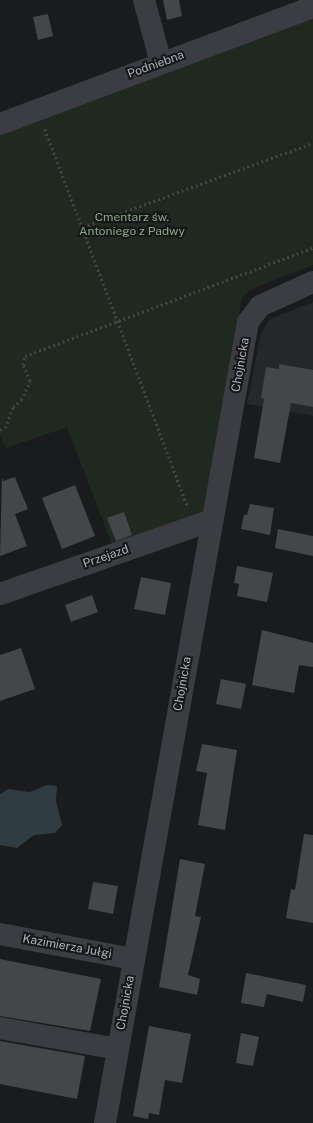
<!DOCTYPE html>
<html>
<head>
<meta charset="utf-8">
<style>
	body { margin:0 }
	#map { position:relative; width:313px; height:1123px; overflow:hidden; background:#1a1b1d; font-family:"Public Sans",sans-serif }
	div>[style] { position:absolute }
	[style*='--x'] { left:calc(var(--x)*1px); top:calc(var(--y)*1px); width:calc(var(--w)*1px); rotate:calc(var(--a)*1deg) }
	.built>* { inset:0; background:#26272a }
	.green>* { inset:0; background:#202920 }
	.water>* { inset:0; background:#2f3d43 }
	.building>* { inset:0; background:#44464a }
	.path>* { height:2.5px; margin-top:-1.25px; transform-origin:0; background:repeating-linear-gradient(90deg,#41454a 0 2px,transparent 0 5px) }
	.minor>* { height:22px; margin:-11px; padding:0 11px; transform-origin:11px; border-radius:11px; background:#3b3d42 }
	span { translate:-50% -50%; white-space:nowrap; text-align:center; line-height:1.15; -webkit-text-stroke:4px #151618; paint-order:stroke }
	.street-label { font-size:12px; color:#acb4bd }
	.park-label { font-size:12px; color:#86a982 }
</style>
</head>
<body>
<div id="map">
	<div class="built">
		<div style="clip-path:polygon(313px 302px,313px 416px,247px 404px,261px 333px,270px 319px)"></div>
	</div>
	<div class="green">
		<div style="clip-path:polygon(313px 17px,313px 265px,252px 289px,242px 298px,203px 512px,113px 547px,67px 427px,6px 448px,0 434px,0 134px)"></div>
	</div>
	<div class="water">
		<div style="clip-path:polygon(47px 785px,57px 786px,56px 801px,62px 825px,55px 833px,34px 835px,17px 848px,0 845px,0 794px,8px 789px,30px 792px)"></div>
	</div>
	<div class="building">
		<div style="clip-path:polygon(163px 0,179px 0,182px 16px,167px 20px)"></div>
		<div style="clip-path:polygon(48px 14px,53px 36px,38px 40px,33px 17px)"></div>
		<div style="clip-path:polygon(279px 364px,313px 370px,313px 407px,291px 403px,280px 463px,254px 458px,264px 399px,261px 398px,266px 367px,279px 369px)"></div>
		<div style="clip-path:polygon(2px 477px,3px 481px,15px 477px,28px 509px,15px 514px,27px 546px,0 556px)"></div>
		<div style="clip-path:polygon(75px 485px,95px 536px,62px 549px,42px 498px)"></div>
		<div style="clip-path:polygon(250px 504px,274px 508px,270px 535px,241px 529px,244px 515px,247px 515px)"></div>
		<div style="clip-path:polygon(124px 512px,132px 535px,116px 541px,107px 518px)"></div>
		<div style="clip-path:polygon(278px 529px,313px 536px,313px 556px,275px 548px)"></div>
		<div style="clip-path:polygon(237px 566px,273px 573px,267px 602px,237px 596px,239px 584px,234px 583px)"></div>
		<div style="clip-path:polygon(141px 577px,171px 583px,165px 615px,134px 609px)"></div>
		<div style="clip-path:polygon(92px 595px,98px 612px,71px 622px,65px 605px)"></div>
		<div style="clip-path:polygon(262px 630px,313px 643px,313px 667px,299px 665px,294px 693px,252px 685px)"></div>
		<div style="clip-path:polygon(21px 648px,35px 689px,0 701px,0 655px)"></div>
		<div style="clip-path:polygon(221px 679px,246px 684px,241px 709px,216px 704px)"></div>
		<div style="clip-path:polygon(202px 744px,237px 750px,225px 830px,198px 825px,207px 773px,196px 771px)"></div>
		<div style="clip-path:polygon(304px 834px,313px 835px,313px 923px,286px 918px,291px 889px,295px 890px)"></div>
		<div style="clip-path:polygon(180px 859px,205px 864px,195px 916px,201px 917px,188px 975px,200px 979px,197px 995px,159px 987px)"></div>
		<div style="clip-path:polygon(93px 882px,118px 886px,113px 914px,88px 909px)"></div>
		<div style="clip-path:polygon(0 959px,101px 979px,90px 1031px,0 1016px)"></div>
		<div style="clip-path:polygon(246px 973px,306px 985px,303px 1002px,267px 994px,264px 1007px,241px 1003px)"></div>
		<div style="clip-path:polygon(149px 1026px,191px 1034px,182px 1083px,165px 1080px,159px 1115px,149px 1113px,148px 1119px,133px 1116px)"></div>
		<div style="clip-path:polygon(241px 1033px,259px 1037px,253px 1066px,236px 1063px)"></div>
		<div style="clip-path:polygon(0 1041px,85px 1056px,77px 1099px,0 1084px)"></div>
	</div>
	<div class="path">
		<div style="--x:45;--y:129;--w:405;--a:69.3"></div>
		<div style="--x:83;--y:227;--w:245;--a:-20.1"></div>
		<div style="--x:0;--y:430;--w:5;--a:-22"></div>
		<div style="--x:5;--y:428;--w:22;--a:-69"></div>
		<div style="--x:13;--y:407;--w:11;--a:-41"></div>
		<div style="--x:21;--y:400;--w:21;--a:-65"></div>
		<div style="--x:30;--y:381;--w:17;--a:-114"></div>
		<div style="--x:23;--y:365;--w:9;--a:-77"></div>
		<div style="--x:25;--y:356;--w:308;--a:-20.6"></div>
	</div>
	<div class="minor">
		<div style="--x:144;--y:0;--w:65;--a:74.9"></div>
		<div style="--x:0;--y:124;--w:334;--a:-20.5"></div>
		<div style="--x:0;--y:594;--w:225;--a:-19.2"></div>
		<div style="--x:0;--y:934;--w:136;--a:10.6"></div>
		<div style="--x:0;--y:1028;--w:120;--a:10.1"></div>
		<div style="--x:105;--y:1123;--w:814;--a:-79.88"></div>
		<div style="--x:248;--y:322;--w:20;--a:-53"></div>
		<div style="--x:260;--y:306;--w:58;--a:-24.4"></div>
	</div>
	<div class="street-label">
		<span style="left:156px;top:65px;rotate:-20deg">Podniebna</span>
		<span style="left:241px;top:365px;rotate:-80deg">Chojnicka</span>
		<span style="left:106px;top:557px;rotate:-19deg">Przejazd</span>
		<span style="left:183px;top:684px;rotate:-80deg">Chojnicka</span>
		<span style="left:67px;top:947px;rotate:10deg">Kazimierza Jułgi</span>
		<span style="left:126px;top:1003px;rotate:-80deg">Chojnicka</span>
	</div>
	<div class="park-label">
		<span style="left:132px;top:225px">Cmentarz św.<br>Antoniego z Padwy</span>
	</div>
</div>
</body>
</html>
